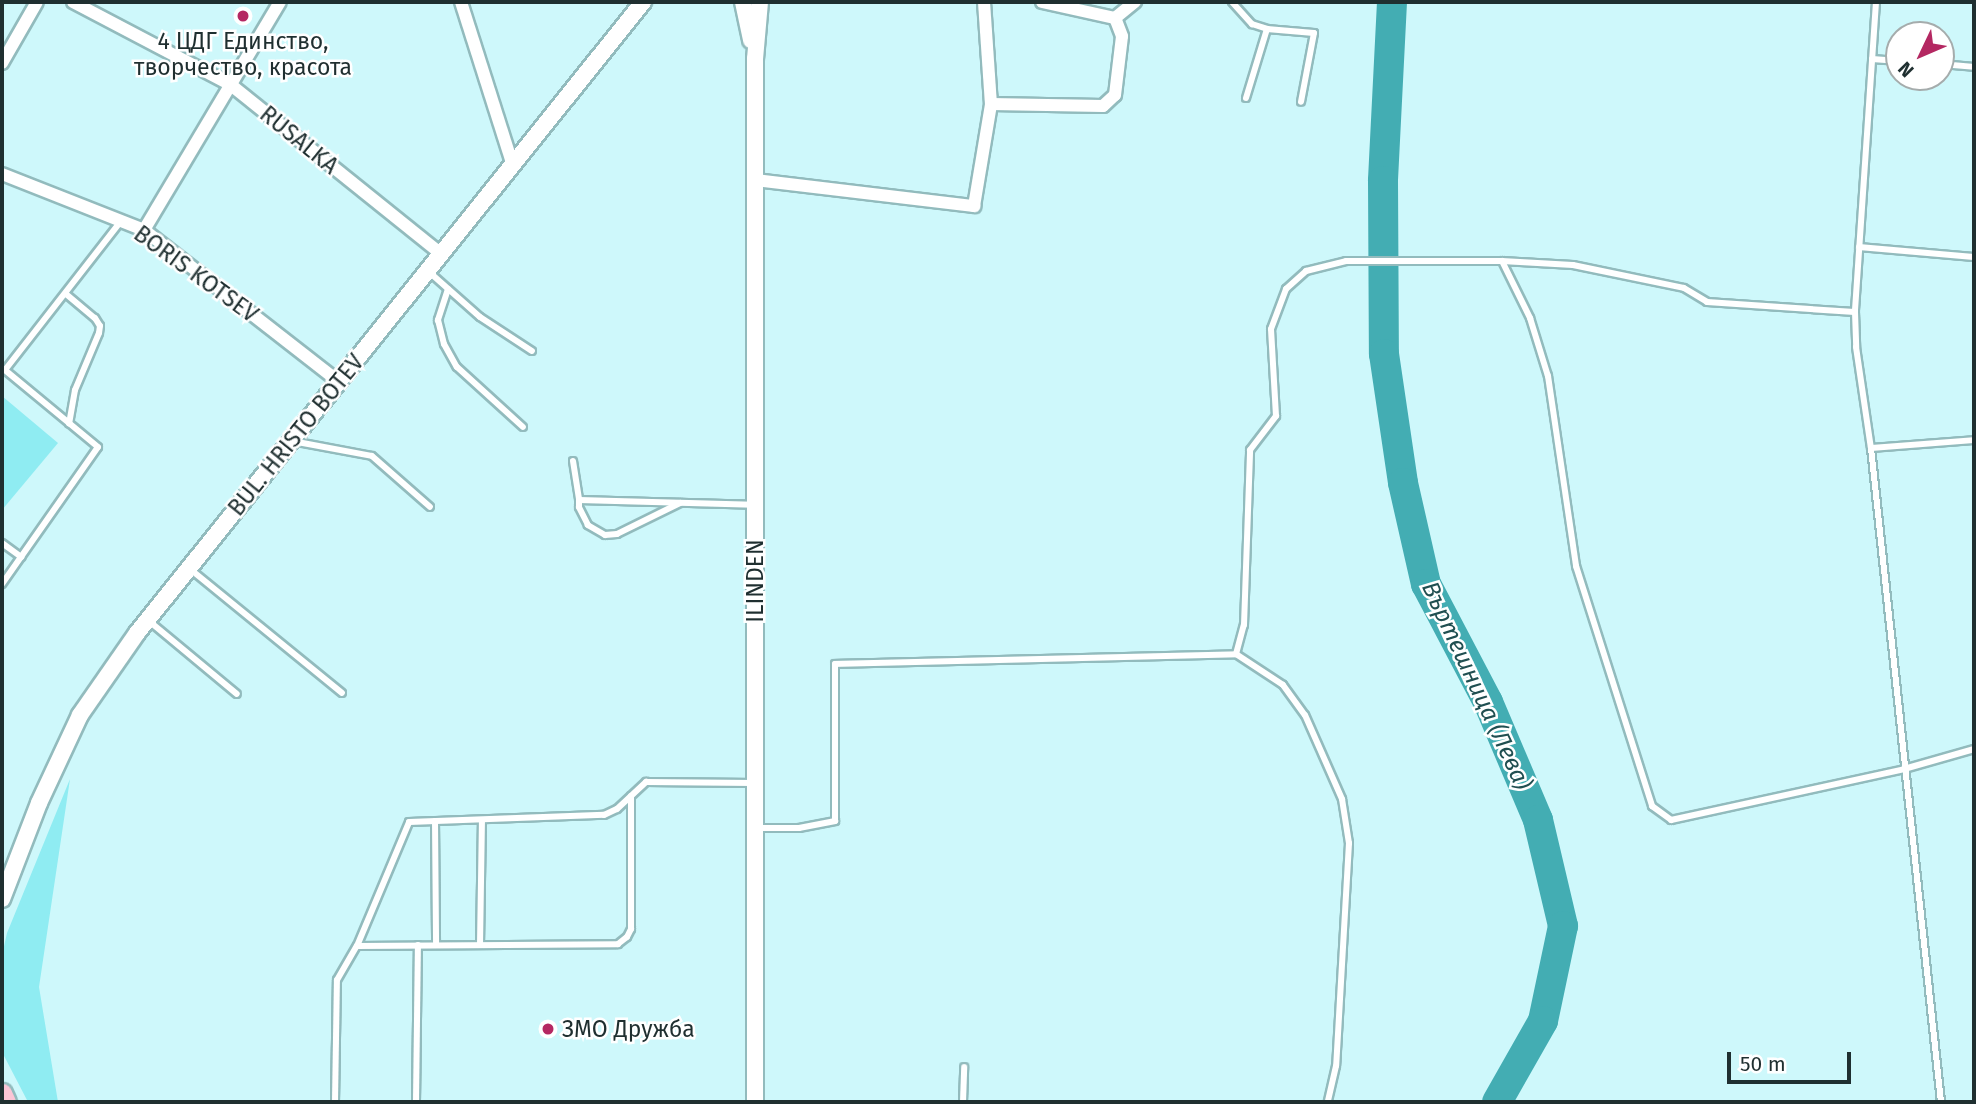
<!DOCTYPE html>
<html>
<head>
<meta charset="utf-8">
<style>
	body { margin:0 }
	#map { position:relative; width:1976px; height:1104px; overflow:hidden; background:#cef8fb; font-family:"Fira Sans",sans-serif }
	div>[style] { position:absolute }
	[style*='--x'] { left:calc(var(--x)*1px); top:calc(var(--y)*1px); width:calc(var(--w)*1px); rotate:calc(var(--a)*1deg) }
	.green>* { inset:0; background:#8fecf2 }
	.river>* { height:30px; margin:-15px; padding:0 15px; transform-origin:15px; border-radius:15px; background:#43adb3 }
	.roads { filter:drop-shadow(2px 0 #92bbbd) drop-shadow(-2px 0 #92bbbd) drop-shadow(0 2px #92bbbd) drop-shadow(0 -2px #92bbbd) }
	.service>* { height:6px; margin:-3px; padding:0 3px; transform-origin:3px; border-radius:3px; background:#fff }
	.minor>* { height:12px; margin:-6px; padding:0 6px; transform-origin:6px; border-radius:6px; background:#fff }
	.tertiary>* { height:16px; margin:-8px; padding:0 8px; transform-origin:8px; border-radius:8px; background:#fff }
	.primary>* { height:19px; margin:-9.5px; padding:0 9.5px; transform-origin:9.5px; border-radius:9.5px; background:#fbc5d5 }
	.dots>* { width:19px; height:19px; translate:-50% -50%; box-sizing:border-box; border:4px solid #fff; border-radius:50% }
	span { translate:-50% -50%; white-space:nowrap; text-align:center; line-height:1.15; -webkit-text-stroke:5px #fff; paint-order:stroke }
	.poi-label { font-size:23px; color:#1f2f30 }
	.left { translate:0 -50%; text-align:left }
	.street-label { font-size:23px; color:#1f2f30 }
	.water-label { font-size:24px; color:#204f51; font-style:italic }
	.frame { position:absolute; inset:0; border:4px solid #1f2f30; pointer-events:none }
	.north { position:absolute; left:1885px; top:21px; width:70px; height:70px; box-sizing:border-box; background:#fff; border:2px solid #a5acac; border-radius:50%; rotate:226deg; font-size:19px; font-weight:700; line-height:28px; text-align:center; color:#1f2f30 }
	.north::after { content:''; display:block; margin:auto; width:24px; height:32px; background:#b42862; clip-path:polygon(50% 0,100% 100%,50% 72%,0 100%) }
	.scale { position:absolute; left:1727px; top:1052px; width:124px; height:32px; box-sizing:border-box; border:4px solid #1f2f30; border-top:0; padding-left:9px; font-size:21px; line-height:24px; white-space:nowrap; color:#1f2f30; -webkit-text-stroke:5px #fff; paint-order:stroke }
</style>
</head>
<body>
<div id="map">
	<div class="green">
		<div style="clip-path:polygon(2px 396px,58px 443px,2px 510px)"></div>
		<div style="clip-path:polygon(70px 779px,39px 987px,58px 1102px,28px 1102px,2px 1052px,2px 955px,7px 933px)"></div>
	</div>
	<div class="river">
		<div style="--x:1392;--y:2;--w:179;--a:92.9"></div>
		<div style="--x:1383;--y:181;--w:173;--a:89.7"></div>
		<div style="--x:1384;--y:354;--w:130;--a:81.6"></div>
		<div style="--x:1403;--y:483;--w:104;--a:77.2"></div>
		<div style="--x:1426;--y:584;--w:133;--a:62.3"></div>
		<div style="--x:1488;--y:702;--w:128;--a:67"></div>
		<div style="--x:1538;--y:820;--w:109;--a:76.7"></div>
		<div style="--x:1563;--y:926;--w:97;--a:101.9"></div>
		<div style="--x:1543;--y:1021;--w:93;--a:119.6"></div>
	</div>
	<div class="roads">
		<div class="service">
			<div style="--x:1232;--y:2;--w:30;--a:48"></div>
			<div style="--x:1252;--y:24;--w:16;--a:18"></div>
			<div style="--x:1267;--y:29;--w:47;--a:4.9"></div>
			<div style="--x:1314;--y:33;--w:70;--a:100.7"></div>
			<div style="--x:1876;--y:2;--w:311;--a:93.9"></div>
			<div style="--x:1855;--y:312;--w:35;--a:88"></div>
			<div style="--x:1856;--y:347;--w:102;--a:81.6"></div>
			<div style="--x:1871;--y:448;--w:658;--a:83.89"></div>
			<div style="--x:1872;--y:59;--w:27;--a:4"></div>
			<div style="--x:1941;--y:64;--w:33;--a:5"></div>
			<div style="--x:1246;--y:98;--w:72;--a:-73.1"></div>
			<div style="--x:1859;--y:247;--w:115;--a:5"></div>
			<div style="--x:1502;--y:261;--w:64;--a:63.8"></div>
			<div style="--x:1530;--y:318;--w:61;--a:72.8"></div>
			<div style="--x:1548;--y:376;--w:192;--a:81.6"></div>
			<div style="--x:1576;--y:566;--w:252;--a:72.4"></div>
			<div style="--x:1652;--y:806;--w:24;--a:36"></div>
			<div style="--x:1671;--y:820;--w:239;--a:-12.3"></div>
			<div style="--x:1904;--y:769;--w:73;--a:-15.9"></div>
			<div style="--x:428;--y:271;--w:69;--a:41.5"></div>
			<div style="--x:480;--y:317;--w:62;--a:33.2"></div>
			<div style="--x:448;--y:289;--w:33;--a:108"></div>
			<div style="--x:438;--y:320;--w:25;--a:76"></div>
			<div style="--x:444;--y:344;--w:26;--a:61"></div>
			<div style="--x:457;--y:367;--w:89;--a:42.3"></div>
			<div style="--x:66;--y:294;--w:38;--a:40"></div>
			<div style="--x:95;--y:318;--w:9;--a:58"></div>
			<div style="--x:100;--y:326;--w:7;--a:98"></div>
			<div style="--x:99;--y:333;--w:62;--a:112.8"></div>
			<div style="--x:75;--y:390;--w:34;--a:100"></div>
			<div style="--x:292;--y:441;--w:81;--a:10.6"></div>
			<div style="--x:372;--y:456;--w:77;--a:41.3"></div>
			<div style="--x:1871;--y:448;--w:103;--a:-4.4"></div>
			<div style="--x:573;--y:461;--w:39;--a:81"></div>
			<div style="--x:680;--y:503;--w:70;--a:153.8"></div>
			<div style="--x:617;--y:534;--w:12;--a:175"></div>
			<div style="--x:605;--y:535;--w:20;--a:-150"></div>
			<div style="--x:588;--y:525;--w:20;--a:-117"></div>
			<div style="--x:579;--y:507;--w:7;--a:-90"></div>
			<div style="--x:579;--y:500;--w:174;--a:1.6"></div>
			<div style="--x:2;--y:543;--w:24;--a:36"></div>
			<div style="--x:190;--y:569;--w:196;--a:39.2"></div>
			<div style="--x:2;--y:584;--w:167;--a:-55"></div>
			<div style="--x:98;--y:447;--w:121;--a:-140.4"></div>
			<div style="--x:5;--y:370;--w:189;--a:-52.1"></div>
			<div style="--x:149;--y:621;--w:114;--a:39.7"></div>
			<div style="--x:1236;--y:654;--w:56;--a:33.4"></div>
			<div style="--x:1283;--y:685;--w:37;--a:54"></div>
			<div style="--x:1305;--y:715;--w:92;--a:66.2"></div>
			<div style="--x:1342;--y:799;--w:45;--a:81"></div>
			<div style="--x:1349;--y:843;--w:223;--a:93.3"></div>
			<div style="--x:1336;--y:1066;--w:37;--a:103"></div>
			<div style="--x:435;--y:821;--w:124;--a:89.5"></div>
			<div style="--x:757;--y:828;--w:42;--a:0"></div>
			<div style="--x:799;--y:828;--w:37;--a:-11"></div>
			<div style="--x:835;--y:821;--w:157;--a:-90"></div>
			<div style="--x:835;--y:664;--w:401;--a:-1.4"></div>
			<div style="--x:1236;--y:654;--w:30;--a:-75"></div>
			<div style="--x:1244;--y:625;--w:175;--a:-88"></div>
			<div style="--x:1250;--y:450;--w:43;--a:-52.6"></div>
			<div style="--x:1276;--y:416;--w:87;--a:-93.3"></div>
			<div style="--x:1271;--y:329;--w:43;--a:-69.4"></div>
			<div style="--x:1286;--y:289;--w:27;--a:-42"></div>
			<div style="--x:1306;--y:271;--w:41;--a:-14"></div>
			<div style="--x:1346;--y:261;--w:156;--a:0"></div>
			<div style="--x:1502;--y:261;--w:71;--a:3.2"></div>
			<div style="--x:1573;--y:265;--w:113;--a:11.7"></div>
			<div style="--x:1684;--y:288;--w:27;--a:31"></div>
			<div style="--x:1707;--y:302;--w:148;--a:3.9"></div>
			<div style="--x:480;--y:945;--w:125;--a:-89.1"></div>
			<div style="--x:357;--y:946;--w:134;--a:-67.2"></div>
			<div style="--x:409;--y:822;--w:195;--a:-2.1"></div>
			<div style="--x:604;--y:815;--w:14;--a:-25"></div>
			<div style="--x:617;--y:809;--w:40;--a:-43"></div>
			<div style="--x:646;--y:782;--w:108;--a:0.5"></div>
			<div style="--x:335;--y:1102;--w:122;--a:-89.1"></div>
			<div style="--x:337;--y:980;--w:39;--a:-60"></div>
			<div style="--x:357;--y:946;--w:261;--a:-0.4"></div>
			<div style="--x:618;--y:944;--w:11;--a:-38"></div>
			<div style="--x:627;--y:937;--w:9;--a:-63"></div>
			<div style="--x:631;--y:929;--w:133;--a:-90"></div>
			<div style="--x:416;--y:1102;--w:157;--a:-89.3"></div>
			<div style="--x:963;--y:1102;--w:35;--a:-88"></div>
		</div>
		<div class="minor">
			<div style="--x:73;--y:2;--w:178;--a:27.7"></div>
			<div style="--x:231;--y:85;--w:270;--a:38.8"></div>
			<div style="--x:461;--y:2;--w:172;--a:72.4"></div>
			<div style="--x:984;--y:2;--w:102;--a:86.1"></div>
			<div style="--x:1042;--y:2;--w:75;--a:12.4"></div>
			<div style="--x:1115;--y:18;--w:26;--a:-39"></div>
			<div style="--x:2;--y:63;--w:70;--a:-60.2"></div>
			<div style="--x:2;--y:174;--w:153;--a:21.5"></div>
			<div style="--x:144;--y:230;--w:247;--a:37.9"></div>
			<div style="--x:755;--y:180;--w:221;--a:6.8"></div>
			<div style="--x:974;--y:206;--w:103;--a:-80.5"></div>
			<div style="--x:991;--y:104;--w:112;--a:1"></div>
			<div style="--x:1103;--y:106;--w:16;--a:-43"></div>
			<div style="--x:1115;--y:95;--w:59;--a:-83.2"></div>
			<div style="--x:1122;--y:36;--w:19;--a:-111"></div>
			<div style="--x:144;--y:230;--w:265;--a:-59.2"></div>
		</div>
		<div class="tertiary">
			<div style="--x:743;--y:2;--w:39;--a:78"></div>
			<div style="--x:2;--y:899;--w:103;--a:-68.9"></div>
			<div style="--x:39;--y:803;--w:97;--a:-65"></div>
			<div style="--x:80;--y:715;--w:100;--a:-55.2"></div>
			<div style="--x:137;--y:633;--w:809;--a:-51.27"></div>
			<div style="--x:755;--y:1102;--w:1043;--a:-90"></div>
			<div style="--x:755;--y:59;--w:57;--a:-85"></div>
		</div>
		<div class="primary">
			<div style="--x:2;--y:1093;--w:10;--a:66"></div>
		</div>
	</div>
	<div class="dots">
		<div style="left:243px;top:16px;background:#b42862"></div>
		<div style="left:548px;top:1029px;background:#b42862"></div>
	</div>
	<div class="poi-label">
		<span style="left:243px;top:54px">4 ЦДГ Единство,<br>творчество, красота</span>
		<span class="left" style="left:562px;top:1029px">ЗМО Дружба</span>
	</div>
	<div class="street-label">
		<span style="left:299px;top:140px;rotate:39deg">RUSALKA</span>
		<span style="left:196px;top:274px;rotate:36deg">BORIS KOTSEV</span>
		<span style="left:296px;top:435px;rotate:-51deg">BUL. HRISTO BOTEV</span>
		<span style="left:755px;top:581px;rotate:-90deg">ILINDEN</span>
	</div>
	<div class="water-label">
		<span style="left:1476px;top:686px;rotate:65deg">Въртешница (Лева)</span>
	</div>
	<div class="frame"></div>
	<div class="north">N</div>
	<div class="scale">50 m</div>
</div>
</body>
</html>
